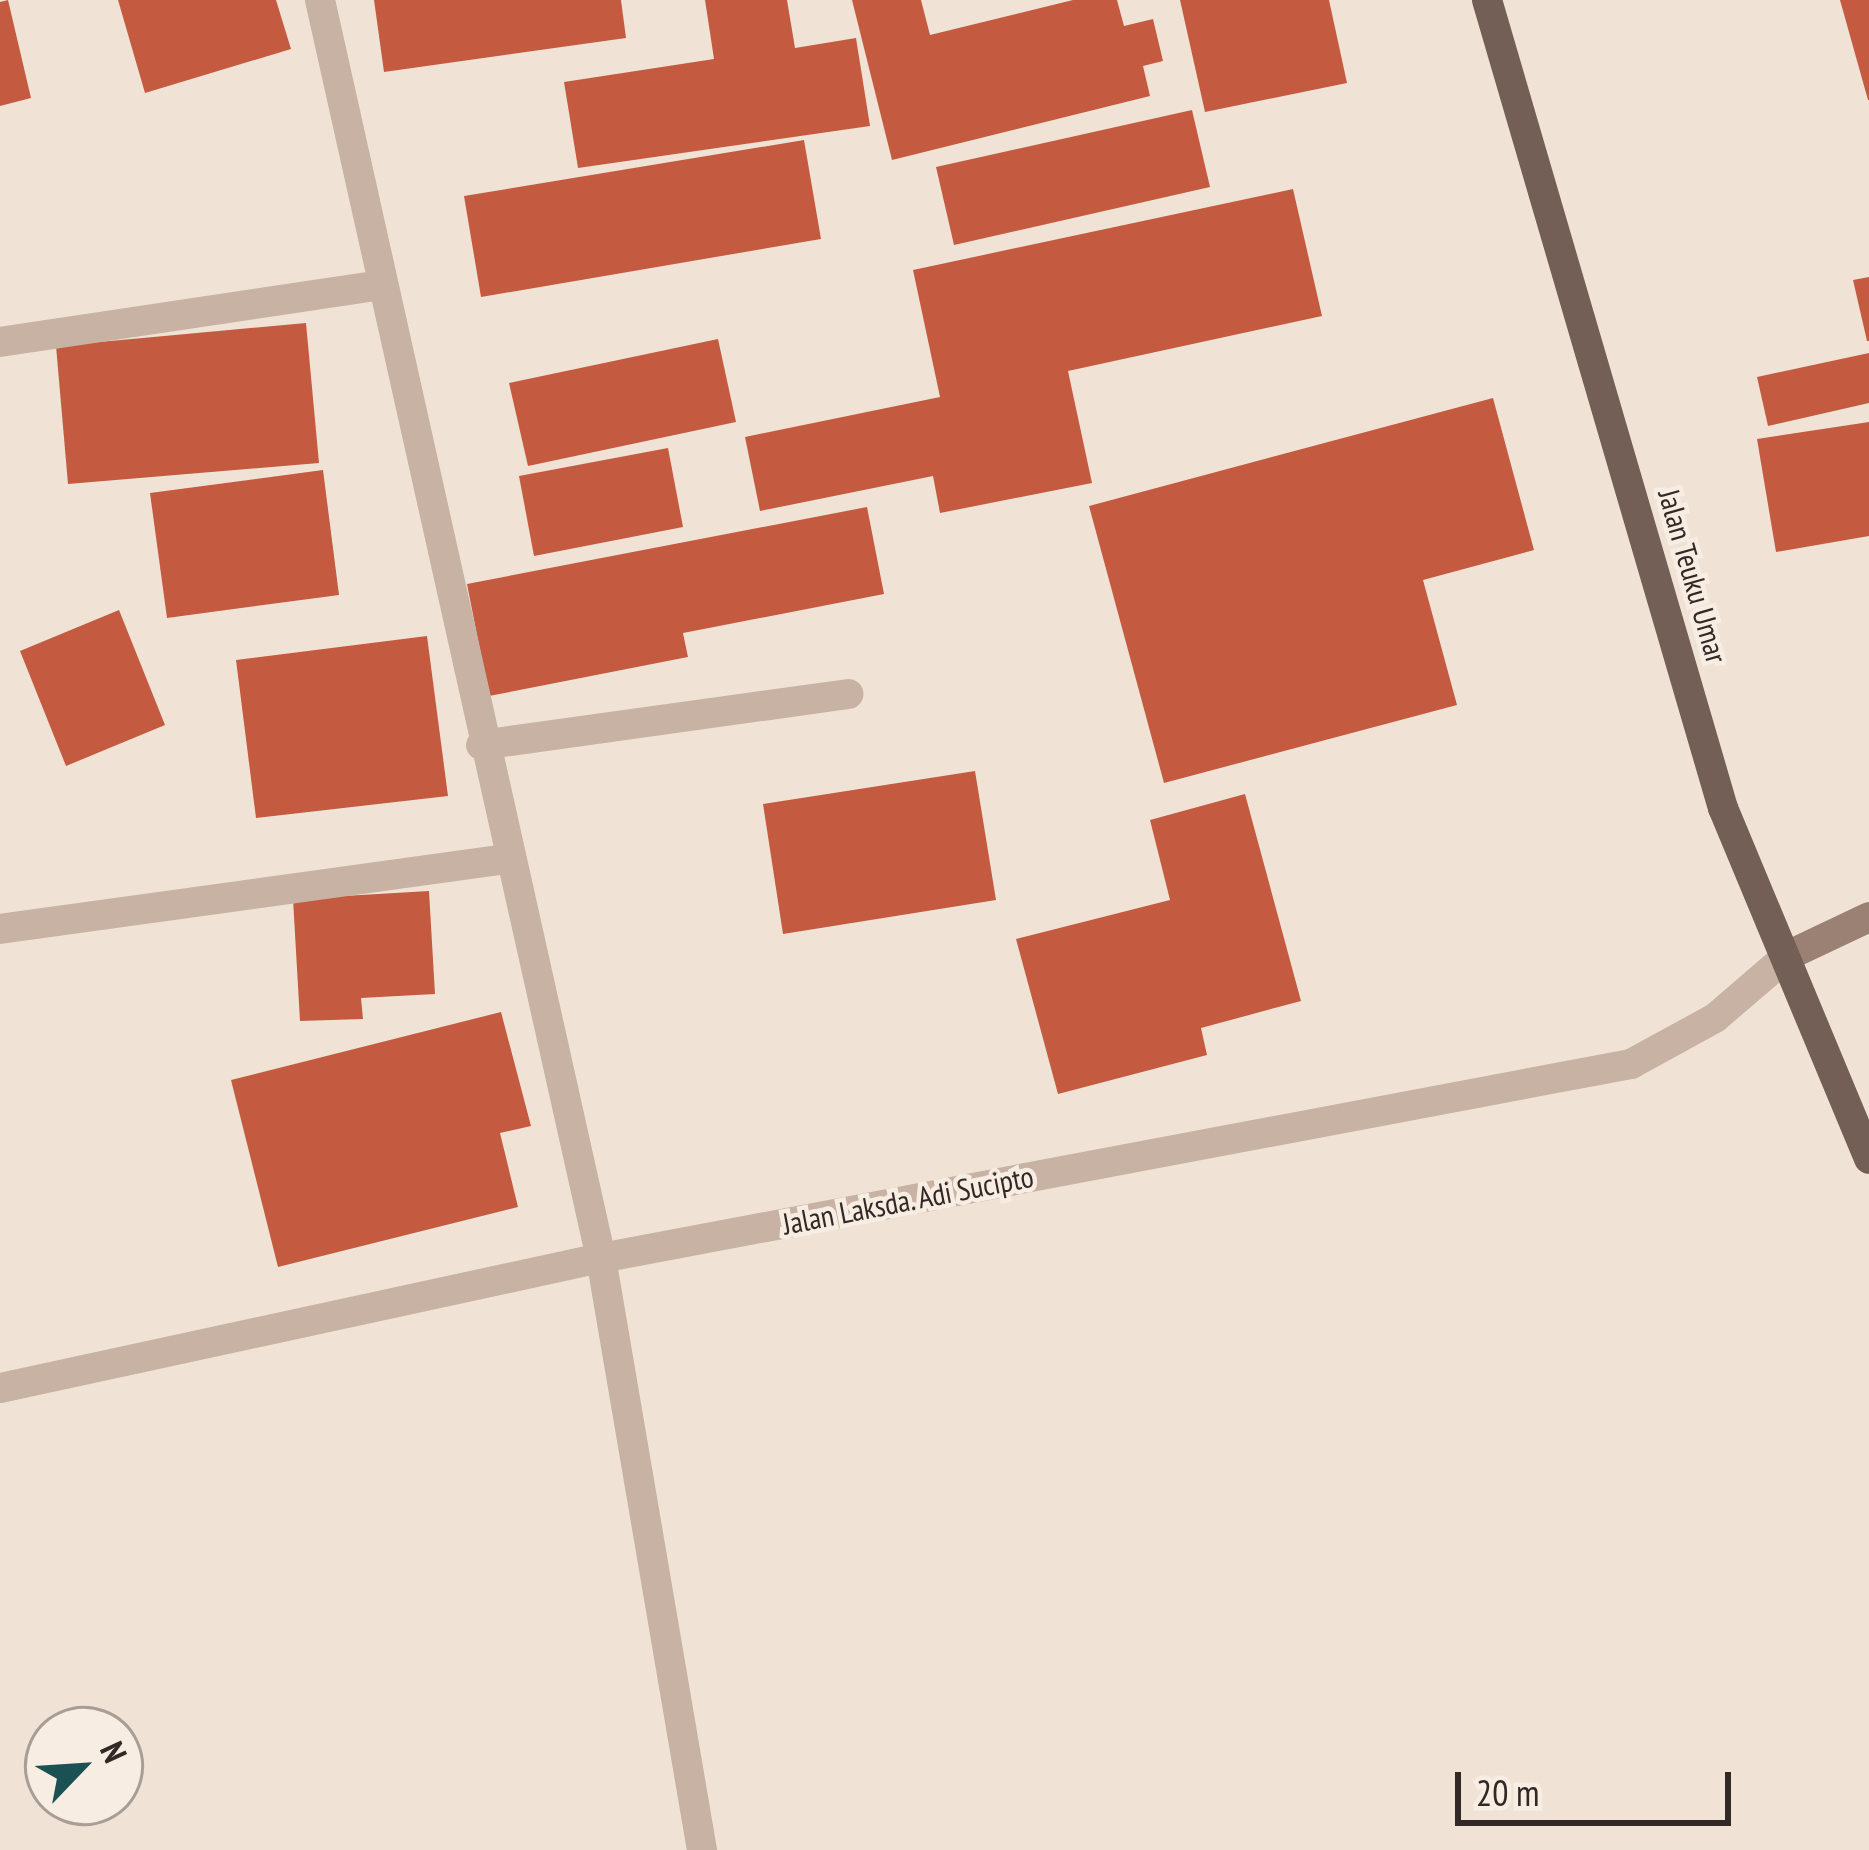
<!DOCTYPE html>
<html>
<head>
<meta charset="utf-8">
<style>
	body { margin:0 }
	#map { position:relative; width:1869px; height:1850px; overflow:hidden; background:#f0e3d6; font-family:"PT Sans Narrow",sans-serif }
	div>[style] { position:absolute }
	[style*='--x'] { left:calc(var(--x)*1px); top:calc(var(--y)*1px); width:calc(var(--w)*1px); rotate:calc(var(--a)*1deg) }
	.building>* { inset:0; background:#c45b40 }
	.service>* { height:30px; margin:-15px; padding:0 15px; transform-origin:15px; border-radius:15px; background:#c7b2a3 }
	.minor>* { height:30px; margin:-15px; padding:0 15px; transform-origin:15px; border-radius:15px; background:#c7b2a3 }
	.tertiary>* { height:30px; margin:-15px; padding:0 15px; transform-origin:15px; border-radius:15px; background:#c7b2a3 }
	.secondary>* { height:30px; margin:-15px; padding:0 15px; transform-origin:15px; border-radius:15px; background:#9b8174 }
	.primary>* { height:30px; margin:-15px; padding:0 15px; transform-origin:15px; border-radius:15px; background:#745f56 }
	span { translate:-50% -50%; white-space:nowrap; text-align:center; line-height:1.15; -webkit-text-stroke:9px #f8ede2; paint-order:stroke }
	.street-label { font-size:30px; color:#322825 }
	.north { position:absolute; left:24px; top:1706px; width:120px; height:120px; box-sizing:border-box; background:#f8ede2; border:3px solid #a99e96; border-radius:50%; rotate:65deg; font-size:33px; font-weight:700; line-height:48px; text-align:center; color:#322825 }
	.north::after { content:''; display:block; margin:auto; width:42px; height:54px; background:#1b5152; clip-path:polygon(50% 0,100% 100%,50% 72%,0 100%) }
	.scale { position:absolute; left:1455px; top:1772px; width:276px; height:54px; box-sizing:border-box; border:6px solid #322825; border-top:0; padding-left:15px; font-size:36px; line-height:42px; white-space:nowrap; color:#322825; -webkit-text-stroke:9px #f8ede2; paint-order:stroke }
</style>
</head>
<body>
<div id="map">
	<div class="building">
		<div style="clip-path:polygon(8px 0,31px 98px,0 106px,0 2px)"></div>
		<div style="clip-path:polygon(118px 0,276px 0,291px 49px,145px 93px)"></div>
		<div style="clip-path:polygon(374px 0,621px 0,626px 38px,384px 72px)"></div>
		<div style="clip-path:polygon(705px 0,787px 0,795px 48px,856px 38px,870px 126px,578px 168px,564px 82px,714px 59px)"></div>
		<div style="clip-path:polygon(852px 0,921px 0,930px 35px,1073px 0,1117px 0,1124px 26px,1153px 19px,1163px 61px,1143px 66px,1150px 96px,892px 160px)"></div>
		<div style="clip-path:polygon(1180px 0,1329px 0,1347px 83px,1205px 112px)"></div>
		<div style="clip-path:polygon(1840px 0,1869px 0,1869px 100px,1868px 100px)"></div>
		<div style="clip-path:polygon(1192px 110px,1210px 187px,954px 245px,936px 167px)"></div>
		<div style="clip-path:polygon(804px 140px,821px 239px,481px 297px,464px 196px)"></div>
		<div style="clip-path:polygon(1293px 189px,1322px 316px,1068px 371px,1092px 483px,940px 513px,933px 476px,760px 511px,745px 437px,940px 397px,913px 270px)"></div>
		<div style="clip-path:polygon(1869px 277px,1869px 341px,1867px 341px,1853px 280px)"></div>
		<div style="clip-path:polygon(306px 323px,319px 463px,68px 484px,56px 346px)"></div>
		<div style="clip-path:polygon(718px 339px,736px 422px,528px 466px,509px 383px)"></div>
		<div style="clip-path:polygon(1869px 353px,1869px 403px,1768px 426px,1757px 377px)"></div>
		<div style="clip-path:polygon(1493px 398px,1534px 550px,1423px 580px,1457px 705px,1164px 783px,1089px 506px)"></div>
		<div style="clip-path:polygon(1869px 422px,1869px 536px,1776px 552px,1757px 439px)"></div>
		<div style="clip-path:polygon(668px 448px,683px 527px,534px 556px,519px 476px)"></div>
		<div style="clip-path:polygon(323px 470px,339px 595px,167px 618px,150px 493px)"></div>
		<div style="clip-path:polygon(867px 507px,884px 594px,683px 633px,688px 657px,489px 696px,467px 584px)"></div>
		<div style="clip-path:polygon(119px 610px,165px 725px,66px 766px,20px 651px)"></div>
		<div style="clip-path:polygon(427px 636px,448px 796px,256px 818px,236px 660px)"></div>
		<div style="clip-path:polygon(975px 771px,996px 900px,783px 934px,763px 804px)"></div>
		<div style="clip-path:polygon(1245px 794px,1301px 1001px,1201px 1028px,1207px 1055px,1058px 1094px,1016px 939px,1170px 900px,1150px 820px)"></div>
		<div style="clip-path:polygon(429px 891px,435px 994px,361px 998px,363px 1019px,300px 1021px,293px 899px)"></div>
		<div style="clip-path:polygon(501px 1012px,531px 1126px,500px 1133px,518px 1207px,278px 1267px,231px 1080px)"></div>
	</div>
	<div class="service">
		<div style="--x:0;--y:342;--w:385;--a:-8.5"></div>
		<div style="--x:0;--y:929;--w:512;--a:-7.86"></div>
	</div>
	<div class="minor">
		<div style="--x:320;--y:0;--w:1289;--a:77.41"></div>
		<div style="--x:601;--y:1258;--w:601;--a:80.32"></div>
		<div style="--x:481;--y:745;--w:371;--a:-7.9"></div>
	</div>
	<div class="tertiary">
		<div style="--x:0;--y:1388;--w:615;--a:-12.21"></div>
		<div style="--x:601;--y:1258;--w:1048;--a:-10.67"></div>
		<div style="--x:1631;--y:1064;--w:96;--a:-28.7"></div>
		<div style="--x:1715;--y:1018;--w:95;--a:-40.7"></div>
	</div>
	<div class="secondary">
		<div style="--x:1787;--y:956;--w:91;--a:-25.4"></div>
	</div>
	<div class="primary">
		<div style="--x:1487;--y:0;--w:842;--a:73.72"></div>
		<div style="--x:1723;--y:808;--w:380;--a:67.4"></div>
	</div>
	<div class="street-label">
		<span style="left:1693px;top:576px;rotate:74deg">Jalan Teuku Umar</span>
		<span style="left:908px;top:1200px;rotate:-11deg">Jalan Laksda. Adi Sucipto</span>
	</div>
	<div class="north">N</div>
	<div class="scale">20 m</div>
</div>
</body>
</html>
